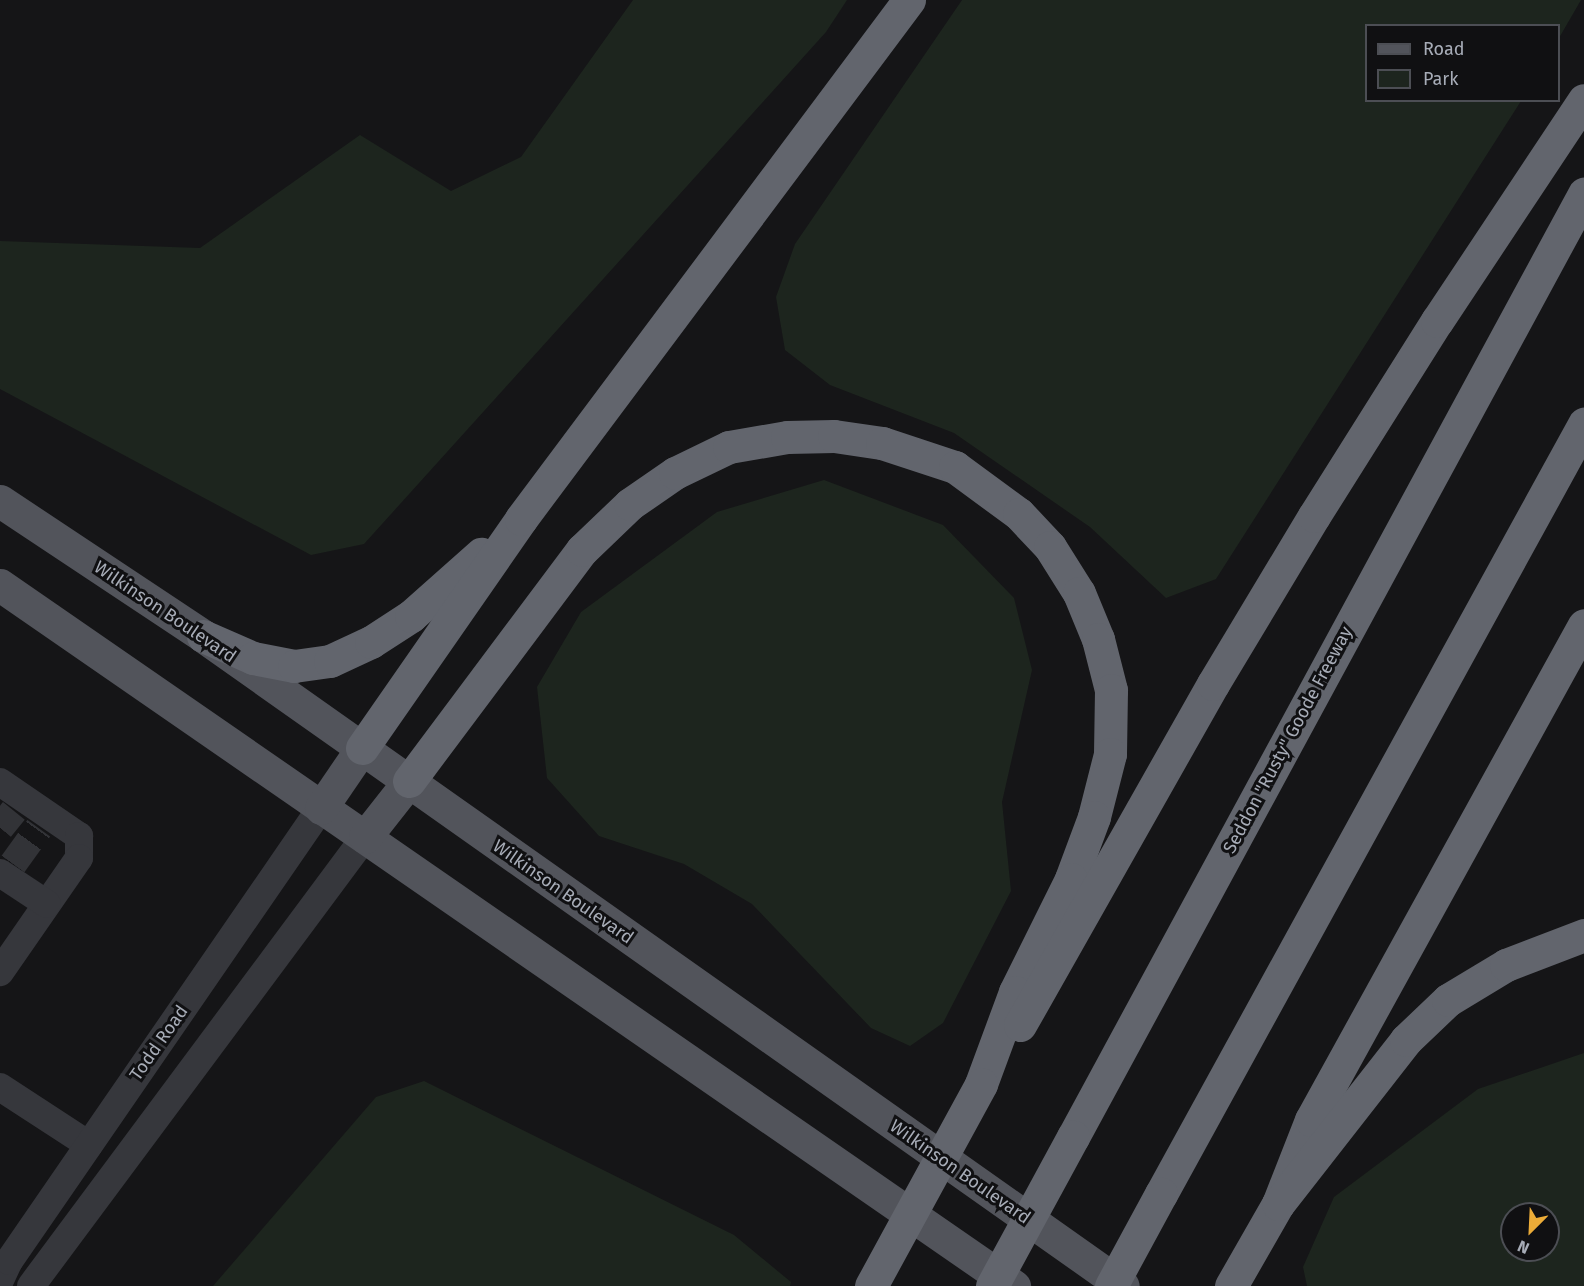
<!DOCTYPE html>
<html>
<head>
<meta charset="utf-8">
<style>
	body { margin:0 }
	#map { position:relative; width:1584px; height:1286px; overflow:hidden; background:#151517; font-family:"Fira Sans",sans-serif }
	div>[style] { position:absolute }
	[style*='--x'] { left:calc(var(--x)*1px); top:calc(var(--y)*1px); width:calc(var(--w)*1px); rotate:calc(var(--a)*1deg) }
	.green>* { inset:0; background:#1d251e }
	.minor-tunnel>* { height:28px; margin-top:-14px; transform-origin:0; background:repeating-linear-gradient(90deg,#323337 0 28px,transparent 0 42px) }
	.minor>* { height:28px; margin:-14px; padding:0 14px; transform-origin:14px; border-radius:14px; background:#36373c }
	.major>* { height:33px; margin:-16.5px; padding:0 16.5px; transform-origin:16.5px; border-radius:16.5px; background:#52545b }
	.highway>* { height:33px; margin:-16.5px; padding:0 16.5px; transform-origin:16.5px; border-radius:16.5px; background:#62656d }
	.highway-bridge>* { height:33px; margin:-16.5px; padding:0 16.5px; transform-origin:16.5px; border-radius:16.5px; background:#62656d }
	span { translate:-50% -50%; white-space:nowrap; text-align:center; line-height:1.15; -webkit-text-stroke:6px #101012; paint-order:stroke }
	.street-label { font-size:18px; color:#a7acb7 }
	.legend { position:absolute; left:1365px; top:24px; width:195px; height:78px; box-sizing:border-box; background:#101012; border:2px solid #4c4e54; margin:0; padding:8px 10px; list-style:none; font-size:18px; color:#a7acb7 }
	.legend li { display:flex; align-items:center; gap:12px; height:30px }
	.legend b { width:30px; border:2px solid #4c4e54 }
	.north { position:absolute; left:1500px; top:1202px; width:60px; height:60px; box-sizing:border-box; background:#101012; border:2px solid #4c4e54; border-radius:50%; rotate:204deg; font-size:16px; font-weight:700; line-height:24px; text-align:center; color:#a7acb7 }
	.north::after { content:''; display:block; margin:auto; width:21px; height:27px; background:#ecac38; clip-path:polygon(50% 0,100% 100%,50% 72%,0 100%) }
</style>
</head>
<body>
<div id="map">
	<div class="green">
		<div style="clip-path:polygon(633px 0,847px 0,826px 32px,364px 544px,311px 555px,0 389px,0 241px,200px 248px,360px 135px,451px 191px,521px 157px)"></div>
		<div style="clip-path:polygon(962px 0,1581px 0,1559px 38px,1558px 26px,1366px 26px,1366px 100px,1521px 101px,1216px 579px,1166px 598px,1090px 527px,954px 433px,830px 385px,785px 350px,776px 297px,795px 244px)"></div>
		<div style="clip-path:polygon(824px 480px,943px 525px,1014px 598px,1032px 670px,1002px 802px,1011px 891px,943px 1023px,910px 1046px,871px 1028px,752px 904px,684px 864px,599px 836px,547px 778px,537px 687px,581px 612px,717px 512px)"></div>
		<div style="clip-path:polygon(evenodd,1584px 1053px,1584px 1286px,1307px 1286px,1303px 1267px,1334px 1197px,1478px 1089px,1584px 1053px,1512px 1214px,1548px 1214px,1548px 1250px,1512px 1250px,1512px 1214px)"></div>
		<div style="clip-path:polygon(424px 1081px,734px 1235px,791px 1282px,790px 1286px,213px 1286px,376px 1097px)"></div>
	</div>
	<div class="minor-tunnel">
		<div style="--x:0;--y:828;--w:22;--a:-51"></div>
		<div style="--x:13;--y:864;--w:44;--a:-54.2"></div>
	</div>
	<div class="minor">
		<div style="--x:0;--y:782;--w:96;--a:34.4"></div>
		<div style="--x:79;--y:836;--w:22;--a:90"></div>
		<div style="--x:79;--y:858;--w:139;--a:124.7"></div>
		<div style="--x:0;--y:873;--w:56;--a:33.4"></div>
		<div style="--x:0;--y:1087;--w:106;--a:33.1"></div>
		<div style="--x:0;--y:1280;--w:21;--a:-65"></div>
		<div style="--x:9;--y:1261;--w:550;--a:-55.44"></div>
		<div style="--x:31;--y:1286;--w:560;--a:-53.36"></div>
	</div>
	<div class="major">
		<div style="--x:0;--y:501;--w:244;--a:33.6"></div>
		<div style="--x:203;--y:636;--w:1126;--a:35.24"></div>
		<div style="--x:0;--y:585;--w:1233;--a:34.66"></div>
		<div style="--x:321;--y:808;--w:73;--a:-55.7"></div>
		<div style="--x:365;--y:837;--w:71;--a:-51.8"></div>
	</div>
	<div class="highway">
		<div style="--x:203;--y:636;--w:55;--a:23.7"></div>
		<div style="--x:253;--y:658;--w:42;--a:11"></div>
		<div style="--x:294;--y:666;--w:36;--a:-8"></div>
		<div style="--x:330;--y:661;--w:45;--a:-24.9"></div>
		<div style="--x:371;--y:642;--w:48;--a:-33"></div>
		<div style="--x:411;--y:616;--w:94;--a:-41.5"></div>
		<div style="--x:362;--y:748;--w:279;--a:-55.2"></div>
		<div style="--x:521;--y:519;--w:648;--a:-53.22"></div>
		<div style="--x:409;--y:781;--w:289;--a:-53.2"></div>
		<div style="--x:582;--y:550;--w:66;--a:-43.8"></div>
		<div style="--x:630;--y:504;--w:55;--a:-34.6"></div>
		<div style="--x:675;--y:473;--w:60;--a:-25.7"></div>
		<div style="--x:729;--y:447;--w:59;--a:-9.8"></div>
		<div style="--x:787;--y:437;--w:47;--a:-1.2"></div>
		<div style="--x:834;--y:436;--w:49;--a:8.3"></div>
		<div style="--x:882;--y:443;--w:77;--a:18.2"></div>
		<div style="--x:955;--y:467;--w:79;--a:36.3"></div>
		<div style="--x:1019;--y:514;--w:45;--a:46.8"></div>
		<div style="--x:1050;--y:547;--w:54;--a:57.8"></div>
		<div style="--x:1079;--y:593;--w:50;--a:67.6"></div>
		<div style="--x:1098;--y:639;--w:53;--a:75.7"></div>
		<div style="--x:1111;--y:690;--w:64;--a:90.9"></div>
		<div style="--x:1110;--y:754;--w:65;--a:104.3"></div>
		<div style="--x:1094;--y:817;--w:66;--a:110.4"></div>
		<div style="--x:1071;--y:879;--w:126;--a:116.4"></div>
		<div style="--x:1015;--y:992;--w:98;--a:110.3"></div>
		<div style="--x:1020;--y:1025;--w:392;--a:-60.5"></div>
		<div style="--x:1213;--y:684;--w:196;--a:-59"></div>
		<div style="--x:1314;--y:516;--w:231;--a:-57.8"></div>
		<div style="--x:1437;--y:321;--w:265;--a:-56.4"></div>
		<div style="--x:1073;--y:1137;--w:1073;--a:-61.55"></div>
		<div style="--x:1161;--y:1194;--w:879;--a:-61.22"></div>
		<div style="--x:1278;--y:1204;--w:90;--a:-68.6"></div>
		<div style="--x:1311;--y:1120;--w:565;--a:-61.12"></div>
		<div style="--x:1231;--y:1286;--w:95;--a:-60.2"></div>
		<div style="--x:1278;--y:1204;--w:208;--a:-52"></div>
		<div style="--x:1406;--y:1040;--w:58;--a:-43.6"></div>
		<div style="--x:1448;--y:1000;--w:68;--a:-31.1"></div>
		<div style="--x:1506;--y:965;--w:84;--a:-21"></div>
	</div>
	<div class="highway-bridge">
		<div style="--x:871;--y:1286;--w:230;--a:-61.4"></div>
		<div style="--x:992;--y:1286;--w:170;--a:-61.5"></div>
		<div style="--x:1111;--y:1286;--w:105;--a:-61.5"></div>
	</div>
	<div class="street-label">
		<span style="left:165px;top:612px;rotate:34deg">Wilkinson Boulevard</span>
		<span style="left:1288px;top:740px;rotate:-62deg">Seddon "Rusty" Goode Freeway</span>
		<span style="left:563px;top:892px;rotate:35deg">Wilkinson Boulevard</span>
		<span style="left:159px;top:1043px;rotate:-55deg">Todd Road</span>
		<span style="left:960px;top:1172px;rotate:35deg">Wilkinson Boulevard</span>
	</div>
	<ul class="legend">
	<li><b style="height:8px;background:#52545b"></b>Road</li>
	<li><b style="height:16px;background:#1d251e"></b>Park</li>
	</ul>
	<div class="north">N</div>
</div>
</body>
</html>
